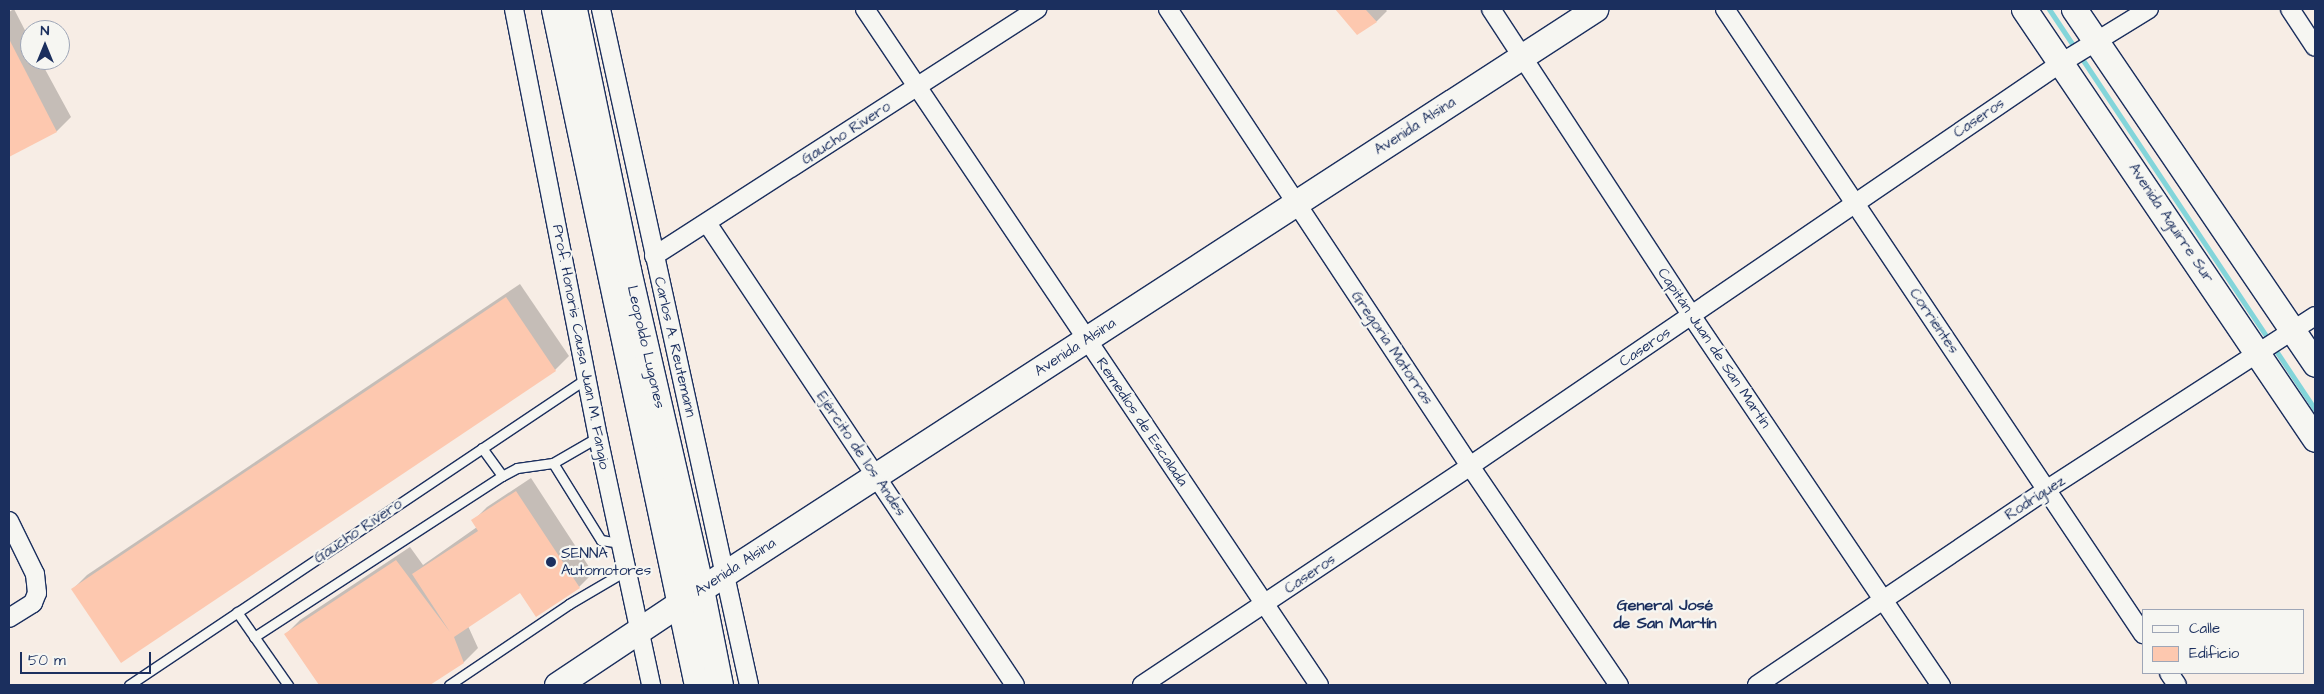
<!DOCTYPE html>
<html>
<head>
<meta charset="utf-8">
<style>
	body { margin:0 }
	#map { position:relative; width:2324px; height:694px; overflow:hidden; background:#f7ede5; font-family:"Architects Daughter",sans-serif }
	div>[style] { position:absolute }
	[style*='--x'] { left:calc(var(--x)*1px); top:calc(var(--y)*1px); width:calc(var(--w)*1px); rotate:calc(var(--a)*1deg) }
	.shadow>* { inset:0; background:#0003 }
	.stream>* { height:5px; margin:-2.5px; padding:0 2.5px; transform-origin:2.5px; border-radius:2.5px; background:#83d5da }
	.building>* { inset:0; background:#fdc8af }
	.roads { filter:drop-shadow(1px 0 #1b2f5e) drop-shadow(-1px 0 #1b2f5e) drop-shadow(0 1px #1b2f5e) drop-shadow(0 -1px #1b2f5e) }
	.lane>* { height:9px; margin:-4.5px; padding:0 4.5px; transform-origin:4.5px; border-radius:4.5px; background:#f6f6f2 }
	.street>* { height:18px; margin:-9px; padding:0 9px; transform-origin:9px; border-radius:9px; background:#f6f6f2 }
	.secondary>* { height:25px; margin:-12.5px; padding:0 12.5px; transform-origin:12.5px; border-radius:12.5px; background:#f6f6f2 }
	.dots>* { width:14px; height:14px; translate:-50% -50%; box-sizing:border-box; border:2px solid #f6f6f2; border-radius:50% }
	span { translate:-50% -50%; white-space:nowrap; text-align:center; line-height:1.15; -webkit-text-stroke:4.5px #f6f6f2; paint-order:stroke }
	.street-label { font-size:15px; color:#1b2f5e }
	.poi-label { font-size:15px; color:#1b2f5e }
	.left { translate:0 -50%; text-align:left }
	.neighbourhood-label { font-size:16px; color:#1b2f5e; font-weight:700 }
	.frame { position:absolute; inset:0; border:10px solid #1b2f5e; pointer-events:none }
	.legend { position:absolute; left:2142px; top:609px; width:162px; height:65px; box-sizing:border-box; background:#f6f6f2; border:1px solid #9ea6b7; margin:0; padding:6px 9px; list-style:none; font-size:15px; color:#1b2f5e }
	.legend li { display:flex; align-items:center; gap:10px; height:25px }
	.legend b { width:25px; border:1px solid #9ea6b7 }
	.north { position:absolute; left:20px; top:20px; width:50px; height:50px; box-sizing:border-box; background:#f6f6f2; border:1px solid #9ea6b7; border-radius:50%; rotate:0deg; font-size:14px; font-weight:700; line-height:20px; text-align:center; color:#1b2f5e }
	.north::after { content:''; display:block; margin:auto; width:18px; height:22px; background:#1b2f5e; clip-path:polygon(50% 0,100% 100%,50% 72%,0 100%) }
	.scale { position:absolute; left:20px; top:652px; width:131px; height:22px; box-sizing:border-box; border:2px solid #1b2f5e; border-top:0; padding-left:6px; font-size:15px; line-height:18px; white-space:nowrap; color:#1b2f5e; -webkit-text-stroke:4px #f6f6f2; paint-order:stroke }
</style>
</head>
<body>
<div id="map">
	<div class="shadow">
		<div style="clip-path:polygon(14px 9px,30px 40px,30px 60px,40px 60px,71px 117px,57px 131px,9px 156px,9px 12px)"></div>
		<div style="clip-path:polygon(1337px 9px,1385px 9px,1387px 11px,1377px 21px,1357px 33px)"></div>
		<div style="clip-path:polygon(520px 284px,569px 356px,555px 370px,73px 589px,87px 575px)"></div>
		<div style="clip-path:polygon(531px 478px,593px 573px,579px 587px,536px 615px,521px 591px,468px 626px,478px 648px,464px 662px,428px 685px,320px 685px,286px 634px,300px 620px,410px 547px,423px 565px,477px 527px,473px 521px,487px 507px)"></div>
	</div>
	<div class="stream">
		<div style="--x:2049;--y:9;--w:480;--a:56.4"></div>
	</div>
	<div class="building">
		<div style="clip-path:polygon(1335px 9px,1367px 9px,1366px 10px,1377px 22px,1357px 35px)"></div>
		<div style="clip-path:polygon(9px 39px,57px 132px,9px 157px)"></div>
		<div style="clip-path:polygon(506px 297px,556px 371px,121px 663px,71px 589px)"></div>
		<div style="clip-path:polygon(516px 491px,580px 588px,536px 617px,520px 593px,454px 637px,464px 663px,430px 685px,319px 685px,284px 634px,396px 560px,450px 632px,412px 574px,478px 531px,471px 520px)"></div>
	</div>
	<div class="roads">
		<div class="lane">
			<div style="--x:482;--y:448;--w:34;--a:54"></div>
			<div style="--x:553;--y:463;--w:91;--a:58.1"></div>
			<div style="--x:601;--y:540;--w:20;--a:9"></div>
			<div style="--x:237;--y:612;--w:89;--a:55.1"></div>
			<div style="--x:254;--y:637;--w:296;--a:-33"></div>
			<div style="--x:502;--y:476;--w:17;--a:-28"></div>
			<div style="--x:517;--y:468;--w:36;--a:-8"></div>
			<div style="--x:553;--y:463;--w:52;--a:-30"></div>
			<div style="--x:129;--y:685;--w:551;--a:-33.83"></div>
			<div style="--x:449;--y:685;--w:145;--a:-34"></div>
			<div style="--x:569;--y:604;--w:67;--a:-30.4"></div>
		</div>
		<div class="street">
			<div style="--x:514;--y:9;--w:436;--a:78.9"></div>
			<div style="--x:598;--y:437;--w:254;--a:77.9"></div>
			<div style="--x:601;--y:9;--w:692;--a:77.65"></div>
			<div style="--x:865;--y:9;--w:814;--a:56.11"></div>
			<div style="--x:1168;--y:9;--w:548;--a:56.54"></div>
			<div style="--x:1470;--y:466;--w:265;--a:55.8"></div>
			<div style="--x:1491;--y:9;--w:366;--a:56.8"></div>
			<div style="--x:1691;--y:315;--w:447;--a:56"></div>
			<div style="--x:1725;--y:9;--w:752;--a:56.23"></div>
			<div style="--x:2290;--y:9;--w:45;--a:56.7"></div>
			<div style="--x:707;--y:223;--w:555;--a:56.31"></div>
			<div style="--x:654;--y:256;--w:456;--a:-32.8"></div>
			<div style="--x:9;--y:521;--w:59;--a:63.9"></div>
			<div style="--x:35;--y:574;--w:19;--a:84"></div>
			<div style="--x:37;--y:593;--w:11;--a:112"></div>
			<div style="--x:33;--y:603;--w:28;--a:148"></div>
			<div style="--x:2169;--y:673;--w:14;--a:56"></div>
			<div style="--x:1142;--y:685;--w:394;--a:-33.7"></div>
			<div style="--x:1470;--y:466;--w:715;--a:-34.29"></div>
			<div style="--x:2061;--y:63;--w:103;--a:-31.5"></div>
			<div style="--x:1757;--y:685;--w:349;--a:-34"></div>
			<div style="--x:2046;--y:490;--w:320;--a:-32.9"></div>
		</div>
		<div class="secondary">
			<div style="--x:554;--y:9;--w:691;--a:78.06"></div>
			<div style="--x:574;--y:9;--w:267;--a:78.3"></div>
			<div style="--x:628;--y:270;--w:327;--a:77.1"></div>
			<div style="--x:701;--y:589;--w:98;--a:78.8"></div>
			<div style="--x:2024;--y:9;--w:519;--a:55.91"></div>
			<div style="--x:2074;--y:9;--w:429;--a:55.8"></div>
			<div style="--x:557;--y:685;--w:173;--a:-33.7"></div>
			<div style="--x:701;--y:589;--w:1066;--a:-32.97"></div>
		</div>
	</div>
	<div class="dots">
		<div style="left:551px;top:562px;background:#1b2f5e"></div>
	</div>
	<div class="street-label">
		<span style="left:1979px;top:118px;rotate:-34deg">Caseros</span>
		<span style="left:1415px;top:126px;rotate:-33deg">Avenida Alsina</span>
		<span style="left:846px;top:133px;rotate:-33deg">Gaucho Rivero</span>
		<span style="left:2171px;top:223px;rotate:56deg">Avenida Aguirre Sur</span>
		<span style="left:1934px;top:321px;rotate:56deg">Corrientes</span>
		<span style="left:581px;top:347px;rotate:79deg">Prof. Honoris Causa Juan M. Fangio</span>
		<span style="left:646px;top:347px;rotate:77deg">Leopoldo Lugones</span>
		<span style="left:675px;top:347px;rotate:77deg">Carlos A. Reutemann</span>
		<span style="left:1075px;top:347px;rotate:-33deg">Avenida Alsina</span>
		<span style="left:1645px;top:347px;rotate:-34deg">Caseros</span>
		<span style="left:1392px;top:348px;rotate:56deg">Gregoria Matorras</span>
		<span style="left:1714px;top:348px;rotate:56deg">Capitán Juan de San Martín</span>
		<span style="left:1142px;top:422px;rotate:56deg">Remedios de Escalada</span>
		<span style="left:861px;top:454px;rotate:56deg">Ejército de los Andes</span>
		<span style="left:2035px;top:498px;rotate:-33deg">Rodríguez</span>
		<span style="left:358px;top:531px;rotate:-34deg">Gaucho Rivero</span>
		<span style="left:735px;top:567px;rotate:-33deg">Avenida Alsina</span>
		<span style="left:1310px;top:574px;rotate:-34deg">Caseros</span>
	</div>
	<div class="poi-label">
		<span class="left" style="left:561px;top:562px">SENNA<br>Automotores</span>
	</div>
	<div class="neighbourhood-label">
		<span style="left:1665px;top:614px">General José<br>de San Martín</span>
	</div>
	<div class="frame"></div>
	<ul class="legend">
	<li><b style="height:6px;background:#f6f6f2"></b>Calle</li>
	<li><b style="height:14px;background:#fdc8af"></b>Edificio</li>
	</ul>
	<div class="north">N</div>
	<div class="scale">50 m</div>
</div>
</body>
</html>
